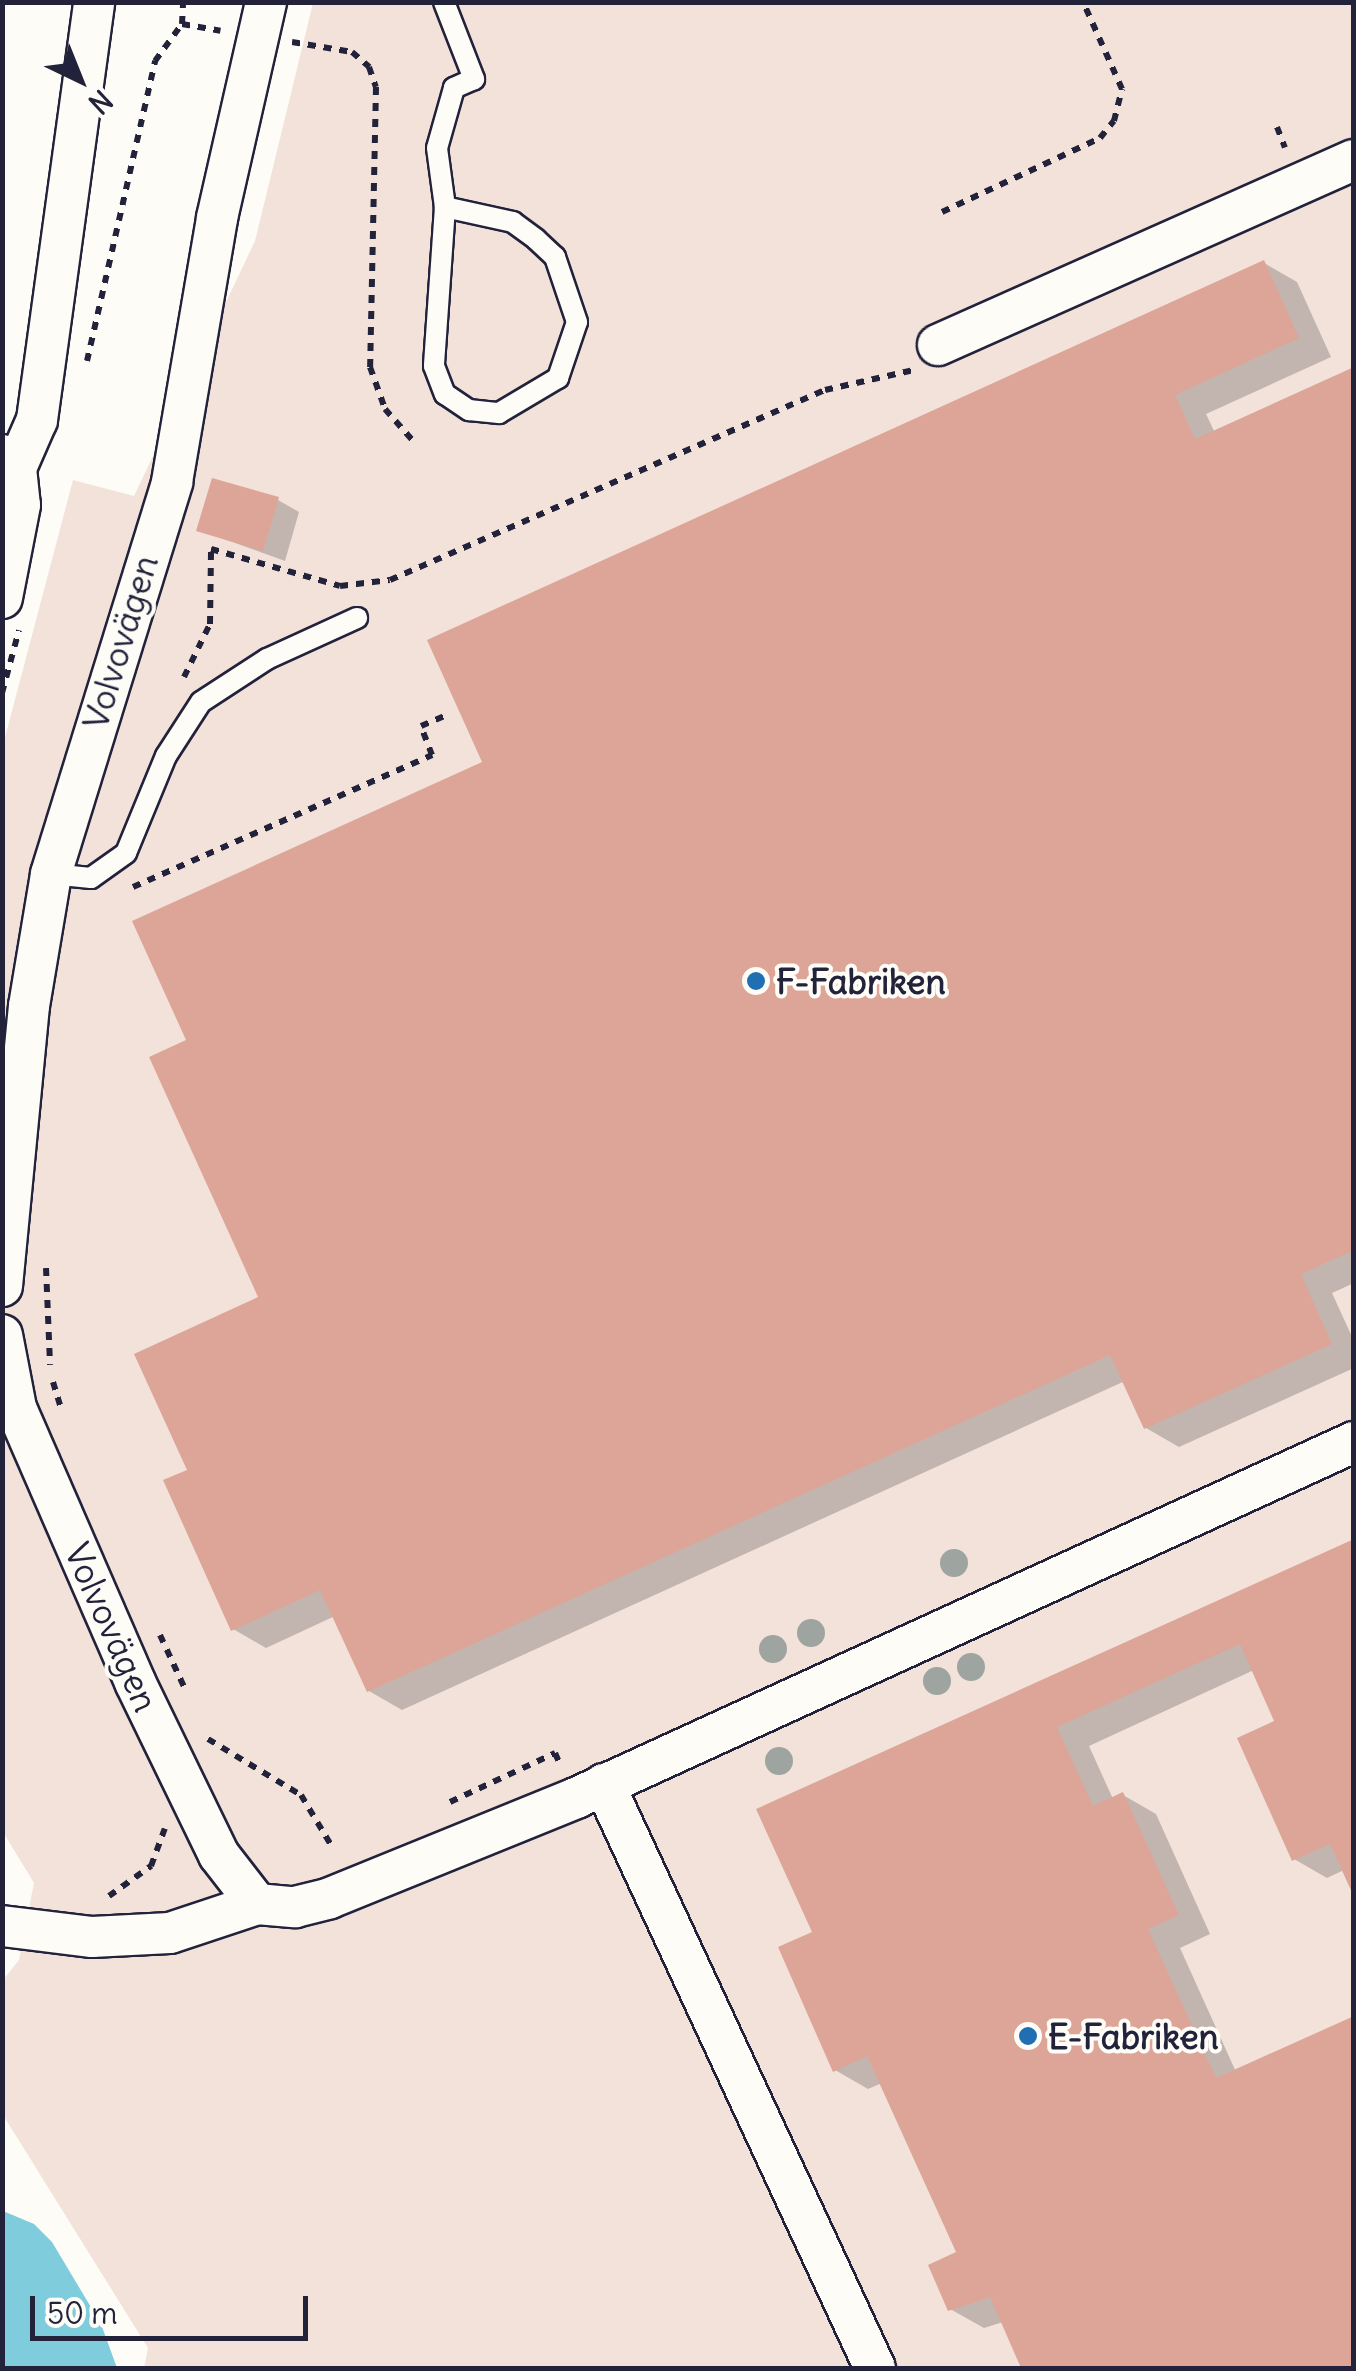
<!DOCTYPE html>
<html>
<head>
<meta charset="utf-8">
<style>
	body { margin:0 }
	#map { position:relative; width:1356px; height:2371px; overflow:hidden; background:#fdfcf7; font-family:Delius,sans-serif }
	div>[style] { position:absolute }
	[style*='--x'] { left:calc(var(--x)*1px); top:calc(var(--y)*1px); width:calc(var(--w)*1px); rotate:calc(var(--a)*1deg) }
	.built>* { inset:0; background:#f3e2da }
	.water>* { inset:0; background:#7fcddc }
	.shadow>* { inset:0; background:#0003 }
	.building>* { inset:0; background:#dda597 }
	.path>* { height:6px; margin-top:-3px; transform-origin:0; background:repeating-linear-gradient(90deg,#22223b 0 8px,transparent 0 16px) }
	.roads { filter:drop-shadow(2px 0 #22223b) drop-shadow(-2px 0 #22223b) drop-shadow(0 2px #22223b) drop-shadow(0 -2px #22223b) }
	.lane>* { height:20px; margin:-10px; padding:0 10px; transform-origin:10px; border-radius:10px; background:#fdfcf7 }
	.street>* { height:40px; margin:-20px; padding:0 20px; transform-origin:20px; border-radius:20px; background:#fdfcf7 }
	.trees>* { width:28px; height:28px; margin:-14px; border-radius:50%; background:#9ea4a0 }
	.dots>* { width:28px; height:28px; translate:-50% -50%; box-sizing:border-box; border:5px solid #fdfcf7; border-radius:50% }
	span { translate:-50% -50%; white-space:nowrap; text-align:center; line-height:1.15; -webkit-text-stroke:8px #fdfcf7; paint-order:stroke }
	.street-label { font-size:35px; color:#22223b }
	.poi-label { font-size:35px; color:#22223b; font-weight:700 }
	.left { translate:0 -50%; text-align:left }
	.frame { position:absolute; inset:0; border:5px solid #22223b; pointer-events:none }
	.north { position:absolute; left:30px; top:30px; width:100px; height:100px; -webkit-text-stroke:8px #fdfcf7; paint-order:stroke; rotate:137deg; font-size:28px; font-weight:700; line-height:40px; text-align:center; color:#22223b }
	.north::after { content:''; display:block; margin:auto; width:35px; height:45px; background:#22223b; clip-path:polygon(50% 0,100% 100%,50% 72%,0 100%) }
	.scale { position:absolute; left:30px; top:2296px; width:278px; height:45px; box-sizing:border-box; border:5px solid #22223b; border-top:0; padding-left:12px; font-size:30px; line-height:35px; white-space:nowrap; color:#22223b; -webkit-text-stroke:8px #fdfcf7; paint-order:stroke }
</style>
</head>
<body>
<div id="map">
	<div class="built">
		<div style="clip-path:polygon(313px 3px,1353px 3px,1353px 2368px,144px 2368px,148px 2348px,3px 2115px,3px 1980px,19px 1960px,34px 1883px,3px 1832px,3px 745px,73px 480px,134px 496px,255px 241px)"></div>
	</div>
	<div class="water">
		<div style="clip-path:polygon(3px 2211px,34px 2224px,52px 2242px,101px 2324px,117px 2368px,3px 2368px)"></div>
	</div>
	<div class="shadow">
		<div style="clip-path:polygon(1264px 263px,1297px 282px,1331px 357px,1206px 414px,1215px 433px,1354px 370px,1354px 1283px,1332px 1293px,1354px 1341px,1354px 1368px,1179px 1447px,1146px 1428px,1125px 1381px,402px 1710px,369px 1691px,335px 1616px,266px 1648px,233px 1629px,190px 1471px,261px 1299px,189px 1041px,485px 764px)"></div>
		<div style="clip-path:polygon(278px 500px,299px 512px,285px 561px,199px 530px)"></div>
		<div style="clip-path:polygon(1354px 1542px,1344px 1870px,1327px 1878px,1294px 1859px,1278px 1722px,1254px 1670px,1089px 1746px,1113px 1799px,1123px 1795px,1156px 1814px,1210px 1934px,1180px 1948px,1236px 2072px,1354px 2019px,1354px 2368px,1024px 2368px,1003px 2322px,984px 2328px,950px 2309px,959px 2253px,882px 2083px,868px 2089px,835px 2070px,815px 1934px,760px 1810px)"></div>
	</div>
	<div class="building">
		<div style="clip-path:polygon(1264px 260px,1299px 338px,1175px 395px,1195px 439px,1354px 367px,1354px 1250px,1301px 1274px,1332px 1344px,1144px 1429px,1110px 1355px,367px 1692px,320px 1590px,231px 1631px,163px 1480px,187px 1470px,134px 1354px,258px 1297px,149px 1057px,186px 1040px,132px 921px,482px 762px,427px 640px)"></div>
		<div style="clip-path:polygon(212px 478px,279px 497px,263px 551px,196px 531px)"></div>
		<div style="clip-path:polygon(1354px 1539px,1354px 1897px,1330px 1844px,1292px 1861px,1237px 1738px,1274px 1721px,1240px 1644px,1057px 1727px,1093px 1806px,1123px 1792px,1179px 1915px,1148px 1929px,1216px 2078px,1354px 2016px,1354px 2368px,1021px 2368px,990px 2297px,948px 2311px,928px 2265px,956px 2252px,867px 2056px,833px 2072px,778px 1947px,812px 1932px,756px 1809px)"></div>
	</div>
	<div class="path">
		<div style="--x:182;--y:24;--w:22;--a:-87"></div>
		<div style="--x:292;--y:42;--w:61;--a:9.5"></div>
		<div style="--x:352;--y:52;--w:23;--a:41"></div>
		<div style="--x:369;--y:67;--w:21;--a:71"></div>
		<div style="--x:376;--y:87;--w:280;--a:91.2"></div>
		<div style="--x:370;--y:367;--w:45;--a:70.3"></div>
		<div style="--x:385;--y:409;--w:44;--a:48.7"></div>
		<div style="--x:1277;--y:127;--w:22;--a:69"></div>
		<div style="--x:942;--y:212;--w:174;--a:-25.1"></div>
		<div style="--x:1100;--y:138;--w:22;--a:-51"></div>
		<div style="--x:1114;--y:121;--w:33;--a:-76"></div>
		<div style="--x:1122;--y:89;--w:95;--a:-114.1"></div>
		<div style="--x:87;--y:361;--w:308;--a:-77.2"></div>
		<div style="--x:155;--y:61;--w:46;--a:-53.9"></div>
		<div style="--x:182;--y:24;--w:39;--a:10"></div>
		<div style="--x:184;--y:677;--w:59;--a:-63.9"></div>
		<div style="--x:210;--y:624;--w:75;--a:-89.2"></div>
		<div style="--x:211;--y:549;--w:134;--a:16"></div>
		<div style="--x:340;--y:586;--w:50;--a:-6.8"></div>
		<div style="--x:390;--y:580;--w:475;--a:-23.6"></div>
		<div style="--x:825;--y:390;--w:91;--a:-12.7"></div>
		<div style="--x:2;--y:693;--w:65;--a:-74.9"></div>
		<div style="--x:133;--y:887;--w:327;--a:-23.8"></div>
		<div style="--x:432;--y:755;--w:31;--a:-111"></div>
		<div style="--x:421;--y:726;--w:28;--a:-23"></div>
		<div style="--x:46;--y:1268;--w:97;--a:87.6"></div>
		<div style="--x:53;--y:1382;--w:27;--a:73"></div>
		<div style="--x:160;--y:1635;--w:62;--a:65.1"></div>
		<div style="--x:208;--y:1739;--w:109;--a:31.1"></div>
		<div style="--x:301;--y:1795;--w:58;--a:59"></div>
		<div style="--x:450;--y:1802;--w:116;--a:-25"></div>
		<div style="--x:555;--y:1753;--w:10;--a:66"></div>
		<div style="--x:109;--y:1896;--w:52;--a:-35.5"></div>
		<div style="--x:151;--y:1866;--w:40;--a:-69.8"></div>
	</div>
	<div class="roads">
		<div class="lane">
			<div style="--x:444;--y:2;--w:83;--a:68.7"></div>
			<div style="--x:474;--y:79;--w:22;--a:156"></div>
			<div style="--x:454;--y:88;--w:62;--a:105.8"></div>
			<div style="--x:437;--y:148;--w:60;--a:82.3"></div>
			<div style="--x:445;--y:207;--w:159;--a:94"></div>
			<div style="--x:434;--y:366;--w:30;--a:69"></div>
			<div style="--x:445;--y:394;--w:29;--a:34"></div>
			<div style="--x:469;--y:410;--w:30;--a:6"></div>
			<div style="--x:499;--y:413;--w:69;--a:-30.7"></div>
			<div style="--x:558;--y:378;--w:59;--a:-71.3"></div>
			<div style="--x:577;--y:322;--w:69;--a:-108.7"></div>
			<div style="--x:555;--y:257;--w:26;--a:-137"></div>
			<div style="--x:536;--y:239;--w:29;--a:-144"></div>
			<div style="--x:513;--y:222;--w:70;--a:-167.6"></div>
			<div style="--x:51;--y:874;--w:40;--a:5.7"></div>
			<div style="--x:91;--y:878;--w:43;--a:-35.5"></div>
			<div style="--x:126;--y:853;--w:105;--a:-67.6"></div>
			<div style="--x:166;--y:756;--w:64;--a:-57.1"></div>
			<div style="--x:201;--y:702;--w:79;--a:-33.1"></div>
			<div style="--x:267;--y:659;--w:99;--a:-24.5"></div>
		</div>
		<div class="street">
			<div style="--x:938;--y:345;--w:455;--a:-24"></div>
			<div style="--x:2;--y:455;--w:19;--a:43"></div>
			<div style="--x:16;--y:468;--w:37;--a:84"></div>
			<div style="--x:20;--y:505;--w:95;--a:101"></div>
			<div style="--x:16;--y:468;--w:52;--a:-66.4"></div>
			<div style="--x:37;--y:420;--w:422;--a:-82.2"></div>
			<div style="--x:2;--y:1286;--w:281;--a:-84.5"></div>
			<div style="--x:29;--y:1006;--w:134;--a:-80.5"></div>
			<div style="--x:51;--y:874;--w:410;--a:-72.8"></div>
			<div style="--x:172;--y:482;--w:268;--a:-80.3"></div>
			<div style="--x:217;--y:218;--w:221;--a:-77.2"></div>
			<div style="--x:2;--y:1335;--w:74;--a:79.1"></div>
			<div style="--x:16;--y:1408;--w:299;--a:66.5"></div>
			<div style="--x:135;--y:1682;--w:192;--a:64.1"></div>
			<div style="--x:219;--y:1855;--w:62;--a:52.2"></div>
			<div style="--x:604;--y:1784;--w:644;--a:65.11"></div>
			<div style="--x:2;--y:1926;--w:91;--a:7"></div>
			<div style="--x:92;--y:1937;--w:78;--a:-2.9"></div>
			<div style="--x:170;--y:1933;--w:92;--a:-18.4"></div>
			<div style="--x:257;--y:1904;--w:38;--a:5"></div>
			<div style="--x:295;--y:1907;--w:36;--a:-14"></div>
			<div style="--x:330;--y:1898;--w:266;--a:-22.1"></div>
			<div style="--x:576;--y:1798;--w:856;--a:-24.59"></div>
		</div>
	</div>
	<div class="trees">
		<div style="left:954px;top:1563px"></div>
		<div style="left:811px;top:1633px"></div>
		<div style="left:773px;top:1649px"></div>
		<div style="left:971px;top:1667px"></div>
		<div style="left:937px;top:1681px"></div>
		<div style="left:779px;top:1761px"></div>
	</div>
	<div class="dots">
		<div style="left:756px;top:981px;background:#1f6fb2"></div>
		<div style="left:1028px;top:2036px;background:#1f6fb2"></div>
	</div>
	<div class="street-label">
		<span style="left:120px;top:642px;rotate:-73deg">Volvovägen</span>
		<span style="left:112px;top:1627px;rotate:66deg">Volvovägen</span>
	</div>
	<div class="poi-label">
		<span class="left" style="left:776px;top:981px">F-Fabriken</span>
		<span class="left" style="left:1048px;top:2036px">E-Fabriken</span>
	</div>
	<div class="frame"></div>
	<div class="north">N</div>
	<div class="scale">50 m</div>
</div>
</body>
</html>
